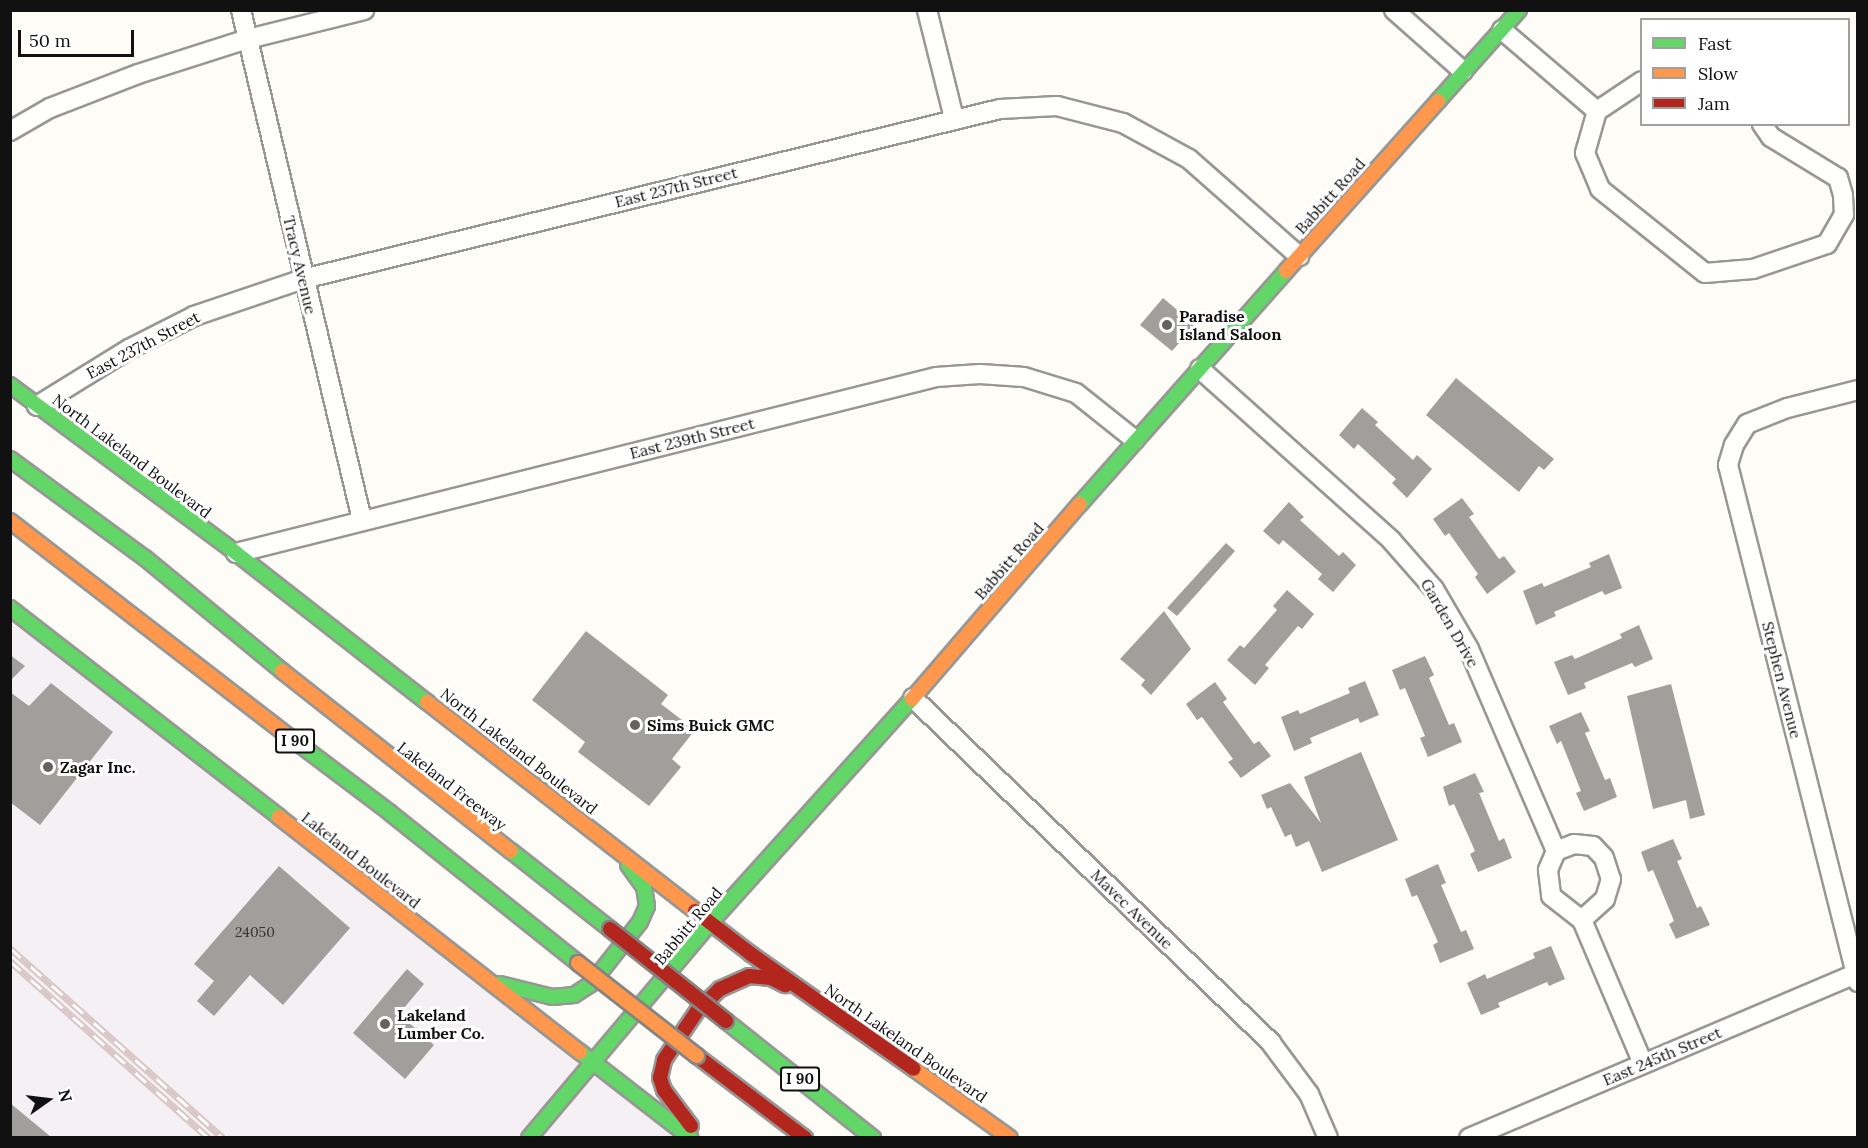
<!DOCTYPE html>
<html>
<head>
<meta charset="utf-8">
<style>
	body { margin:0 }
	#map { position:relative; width:1868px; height:1148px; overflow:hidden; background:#fdfcf7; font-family:Lora,serif }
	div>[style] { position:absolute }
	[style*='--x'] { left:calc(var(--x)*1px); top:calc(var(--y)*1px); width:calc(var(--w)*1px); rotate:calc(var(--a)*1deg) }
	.industrial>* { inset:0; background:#f5f0f3 }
	.building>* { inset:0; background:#a19f9c }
	.roads { filter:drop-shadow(2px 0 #979795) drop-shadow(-2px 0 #979795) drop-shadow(0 2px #979795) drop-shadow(0 -2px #979795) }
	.street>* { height:18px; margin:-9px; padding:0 9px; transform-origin:9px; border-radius:9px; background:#fffffe }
	.fast>* { height:14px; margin:-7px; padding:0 7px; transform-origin:7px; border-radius:7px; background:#63d668 }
	.slow>* { height:14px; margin:-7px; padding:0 7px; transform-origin:7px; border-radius:7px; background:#ff974d }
	.jam>* { height:14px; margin:-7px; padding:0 7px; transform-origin:7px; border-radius:7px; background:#b3261e }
	.rail>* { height:7px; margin-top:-3.5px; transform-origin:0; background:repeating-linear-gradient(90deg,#fff 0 14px,#d9c6c7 0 28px); box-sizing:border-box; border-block:2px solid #d9c6c7 }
	.bridges { filter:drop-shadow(2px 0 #858482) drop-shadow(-2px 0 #858482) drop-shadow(0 2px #858482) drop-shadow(0 -2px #858482) }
	.slow-bridge>* { height:14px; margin:-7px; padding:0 7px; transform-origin:7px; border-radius:7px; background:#ff974d }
	.jam-bridge>* { height:14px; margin:-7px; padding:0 7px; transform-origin:7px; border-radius:7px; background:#b3261e }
	.dots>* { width:16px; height:16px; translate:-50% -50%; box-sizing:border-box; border:3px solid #fff; border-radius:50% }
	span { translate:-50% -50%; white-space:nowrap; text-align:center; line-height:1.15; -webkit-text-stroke:6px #fff; paint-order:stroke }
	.number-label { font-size:14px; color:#353434 }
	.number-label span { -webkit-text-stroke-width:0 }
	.shield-label span { padding:2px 4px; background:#fff; border:2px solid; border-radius:4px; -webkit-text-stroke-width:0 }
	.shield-label { font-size:15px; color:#111; font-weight:700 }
	.street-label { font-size:16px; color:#111 }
	.poi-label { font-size:16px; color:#111; font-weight:700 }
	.left { translate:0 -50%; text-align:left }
	.frame { position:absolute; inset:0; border:12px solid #111; pointer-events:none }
	.legend { position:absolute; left:1640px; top:18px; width:210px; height:108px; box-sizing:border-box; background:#fff; border:2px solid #a0a0a0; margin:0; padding:8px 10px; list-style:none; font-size:18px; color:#111 }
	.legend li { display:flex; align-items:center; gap:12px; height:30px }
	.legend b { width:30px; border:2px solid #a0a0a0 }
	.north { position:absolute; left:18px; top:1070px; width:60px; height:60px; -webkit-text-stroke:4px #fff; paint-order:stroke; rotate:76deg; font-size:16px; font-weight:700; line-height:24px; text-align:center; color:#111 }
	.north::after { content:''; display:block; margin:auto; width:21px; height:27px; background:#111; clip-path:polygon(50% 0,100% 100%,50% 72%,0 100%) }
	.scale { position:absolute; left:18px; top:30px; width:116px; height:27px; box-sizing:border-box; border:3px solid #111; border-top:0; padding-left:8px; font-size:18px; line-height:21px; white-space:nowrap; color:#111; -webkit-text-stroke:4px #fff; paint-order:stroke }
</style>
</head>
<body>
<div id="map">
	<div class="industrial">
		<div style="clip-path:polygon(10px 609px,691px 1137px,11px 1137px)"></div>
	</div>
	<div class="building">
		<div style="clip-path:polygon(1163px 298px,1195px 325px,1172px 351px,1140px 325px)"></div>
		<div style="clip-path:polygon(1456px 378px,1554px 459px,1544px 470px,1539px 466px,1519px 492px,1426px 415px)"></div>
		<div style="clip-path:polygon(1362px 408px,1378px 422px,1375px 425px,1413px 460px,1417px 455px,1432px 469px,1407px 498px,1392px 483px,1396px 479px,1358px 444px,1354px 449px,1339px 435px)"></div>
		<div style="clip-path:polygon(1462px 498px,1474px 514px,1469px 517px,1499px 559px,1504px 556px,1516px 572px,1487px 594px,1475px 577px,1478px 574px,1449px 533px,1445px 536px,1433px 519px)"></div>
		<div style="clip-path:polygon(1289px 502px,1304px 517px,1300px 520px,1339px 556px,1343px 552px,1356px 565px,1333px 592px,1318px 579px,1322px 574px,1283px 540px,1279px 545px,1263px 531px)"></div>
		<div style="clip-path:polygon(1226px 543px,1235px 551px,1177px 616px,1167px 608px)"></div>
		<div style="clip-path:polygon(1609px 554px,1622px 588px,1605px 595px,1602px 591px,1554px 612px,1556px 616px,1536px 625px,1523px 591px,1542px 583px,1544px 587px,1591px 567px,1589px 563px)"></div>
		<div style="clip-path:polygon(1287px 590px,1314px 614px,1302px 629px,1298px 626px,1265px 665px,1269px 668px,1255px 685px,1227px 660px,1240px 645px,1244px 648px,1277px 610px,1273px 606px)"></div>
		<div style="clip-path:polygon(1164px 611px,1191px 649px,1151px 695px,1141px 685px,1145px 680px,1120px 659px)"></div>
		<div style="clip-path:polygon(1639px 625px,1653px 659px,1635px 667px,1632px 663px,1584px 683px,1586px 688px,1568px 695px,1554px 662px,1572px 655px,1575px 659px,1622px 638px,1620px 634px)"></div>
		<div style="clip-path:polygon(586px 631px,668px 695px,661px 704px,695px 730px,672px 759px,681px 767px,649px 806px,578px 752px,585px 742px,532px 700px)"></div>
		<div style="clip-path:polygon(10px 655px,25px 666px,10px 681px)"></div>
		<div style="clip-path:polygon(1425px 656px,1434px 675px,1429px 678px,1449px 725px,1454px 723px,1462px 742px,1428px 757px,1420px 738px,1425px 736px,1405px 688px,1400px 690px,1392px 670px)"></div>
		<div style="clip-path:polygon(1365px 681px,1379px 715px,1360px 723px,1358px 718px,1310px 738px,1312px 743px,1294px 751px,1281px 717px,1298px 710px,1300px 714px,1350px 693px,1348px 688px)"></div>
		<div style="clip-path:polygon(1215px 682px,1227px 699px,1223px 702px,1254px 744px,1259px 741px,1271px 756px,1241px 778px,1228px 762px,1233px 759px,1202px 717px,1197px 720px,1186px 704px)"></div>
		<div style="clip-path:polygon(51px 683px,113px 732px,40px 825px,10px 802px,10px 692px,29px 706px)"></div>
		<div style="clip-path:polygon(1671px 684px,1705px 815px,1690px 819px,1686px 800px,1653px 809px,1627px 696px)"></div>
		<div style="clip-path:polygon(1581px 712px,1590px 731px,1585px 733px,1605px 780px,1610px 778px,1617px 797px,1584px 811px,1576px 793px,1581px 791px,1561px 741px,1557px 744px,1549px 726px)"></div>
		<div style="clip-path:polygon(1361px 752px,1398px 840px,1322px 872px,1309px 841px,1296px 847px,1291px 834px,1285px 837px,1271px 807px,1267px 809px,1261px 795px,1290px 783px,1321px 823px,1304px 777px)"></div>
		<div style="clip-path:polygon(1475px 773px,1484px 792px,1479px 793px,1499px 841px,1504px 838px,1512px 858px,1478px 872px,1470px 854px,1475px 851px,1454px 804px,1449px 806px,1443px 787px)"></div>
		<div style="clip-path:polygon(1673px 839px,1682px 859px,1677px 861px,1697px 908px,1701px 906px,1710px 925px,1676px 939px,1669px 924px,1674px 921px,1653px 870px,1648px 872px,1641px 852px)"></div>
		<div style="clip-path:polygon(1438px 864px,1446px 883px,1441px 885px,1461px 932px,1466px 930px,1474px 949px,1440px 963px,1433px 945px,1438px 942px,1417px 895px,1412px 897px,1405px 879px)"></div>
		<div style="clip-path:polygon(279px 866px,350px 928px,283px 1005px,250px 975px,214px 1016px,197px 1001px,214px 981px,194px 964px)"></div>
		<div style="clip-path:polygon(1551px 946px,1565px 979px,1549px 986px,1547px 982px,1498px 1003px,1500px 1007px,1481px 1015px,1467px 983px,1485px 974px,1487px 979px,1535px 958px,1533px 953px)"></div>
		<div style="clip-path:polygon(407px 969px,424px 984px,399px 1014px,434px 1045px,405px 1079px,353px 1033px)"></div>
		<div style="clip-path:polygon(10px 1103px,51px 1137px,10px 1137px)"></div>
	</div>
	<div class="roads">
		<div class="street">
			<div style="--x:241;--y:10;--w:524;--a:76.65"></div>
			<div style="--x:927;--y:10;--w:111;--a:76"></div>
			<div style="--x:1394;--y:10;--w:92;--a:41.5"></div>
			<div style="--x:1502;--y:30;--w:125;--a:40.5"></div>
			<div style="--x:1642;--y:81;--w:54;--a:146.3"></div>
			<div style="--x:1597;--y:111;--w:44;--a:105.9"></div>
			<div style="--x:1585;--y:153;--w:39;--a:67"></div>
			<div style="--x:1600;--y:189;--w:134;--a:38.7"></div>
			<div style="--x:1705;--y:273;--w:48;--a:-4.8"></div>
			<div style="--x:1753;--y:269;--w:78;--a:-18.7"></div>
			<div style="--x:1827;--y:244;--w:34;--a:-60"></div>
			<div style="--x:1844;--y:215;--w:20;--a:-93"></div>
			<div style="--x:1843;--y:195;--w:18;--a:-106"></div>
			<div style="--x:1838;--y:178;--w:79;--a:-148.5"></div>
			<div style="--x:1771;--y:137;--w:16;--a:-125"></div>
			<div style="--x:10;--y:131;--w:46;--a:-29.9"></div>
			<div style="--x:50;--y:108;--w:94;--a:-21.1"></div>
			<div style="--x:138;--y:74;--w:115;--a:-17.7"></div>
			<div style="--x:248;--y:39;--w:120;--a:-14"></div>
			<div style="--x:1200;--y:369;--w:256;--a:41.8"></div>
			<div style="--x:1391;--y:540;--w:65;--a:48.7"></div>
			<div style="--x:1434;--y:589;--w:69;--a:59.7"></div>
			<div style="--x:1469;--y:649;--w:220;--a:66.7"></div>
			<div style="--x:1556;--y:851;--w:21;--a:113"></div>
			<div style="--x:1548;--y:870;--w:26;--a:83"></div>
			<div style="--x:1551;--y:896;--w:39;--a:38"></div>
			<div style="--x:1582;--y:920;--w:156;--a:67"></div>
			<div style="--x:1858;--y:390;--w:73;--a:165.8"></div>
			<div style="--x:1787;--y:408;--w:43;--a:158.2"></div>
			<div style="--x:1747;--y:424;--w:25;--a:122"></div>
			<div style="--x:1734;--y:445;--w:21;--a:107"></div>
			<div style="--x:1728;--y:465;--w:533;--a:75.89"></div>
			<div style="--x:37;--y:406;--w:108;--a:-31.8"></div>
			<div style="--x:129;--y:349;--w:73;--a:-26.9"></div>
			<div style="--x:194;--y:316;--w:115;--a:-18.7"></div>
			<div style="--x:303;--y:279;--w:717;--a:-13.71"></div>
			<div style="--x:1000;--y:109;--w:57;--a:-3"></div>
			<div style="--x:1057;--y:106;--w:68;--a:14.4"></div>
			<div style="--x:1123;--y:123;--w:75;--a:28.6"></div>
			<div style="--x:1189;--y:159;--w:147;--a:41.4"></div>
			<div style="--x:236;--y:553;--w:722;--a:-14.11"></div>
			<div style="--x:936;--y:377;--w:44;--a:-3.9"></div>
			<div style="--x:980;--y:374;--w:44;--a:3.9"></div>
			<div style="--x:1024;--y:377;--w:54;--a:17.1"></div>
			<div style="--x:1076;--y:393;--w:75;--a:38.5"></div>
			<div style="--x:913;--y:698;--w:497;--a:43.9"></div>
			<div style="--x:1271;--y:1043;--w:64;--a:53.3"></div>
			<div style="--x:1309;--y:1094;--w:48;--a:66.6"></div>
			<div style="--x:1556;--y:851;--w:19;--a:-21"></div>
			<div style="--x:1574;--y:844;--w:19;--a:6"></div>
			<div style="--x:1593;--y:846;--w:16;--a:47"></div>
			<div style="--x:1604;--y:858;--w:22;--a:72"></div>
			<div style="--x:1611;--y:879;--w:21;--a:107"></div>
			<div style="--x:1605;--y:899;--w:31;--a:138"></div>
			<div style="--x:1469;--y:1138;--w:420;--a:-23"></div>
		</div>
		<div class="fast">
			<div style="--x:1438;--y:101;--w:122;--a:-48.3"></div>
			<div style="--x:10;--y:385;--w:282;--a:36.6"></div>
			<div style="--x:236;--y:553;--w:242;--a:38"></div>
			<div style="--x:10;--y:459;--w:167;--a:36.3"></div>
			<div style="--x:145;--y:558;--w:178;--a:39.5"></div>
			<div style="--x:1080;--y:504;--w:311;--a:-48.5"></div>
			<div style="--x:10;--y:608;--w:341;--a:37.8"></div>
			<div style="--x:287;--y:735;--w:128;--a:37"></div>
			<div style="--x:389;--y:812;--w:242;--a:38.6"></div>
			<div style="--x:511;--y:851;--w:126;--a:38.2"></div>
			<div style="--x:500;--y:984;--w:54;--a:14"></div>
			<div style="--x:552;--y:997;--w:22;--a:-5"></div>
			<div style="--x:574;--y:995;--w:20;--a:-33"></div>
			<div style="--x:591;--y:984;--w:79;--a:-51.7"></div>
			<div style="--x:640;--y:922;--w:17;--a:-66"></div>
			<div style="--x:647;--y:906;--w:19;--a:-99"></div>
			<div style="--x:644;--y:887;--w:27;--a:-126"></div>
			<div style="--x:726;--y:1021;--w:188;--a:38.5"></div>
			<div style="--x:580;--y:1052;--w:140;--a:37.8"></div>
			<div style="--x:529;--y:1138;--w:282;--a:-49.9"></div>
			<div style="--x:711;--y:922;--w:300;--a:-48"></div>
		</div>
		<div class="slow">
			<div style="--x:1286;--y:271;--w:228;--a:-48.2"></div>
			<div style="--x:10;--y:521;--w:350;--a:37.7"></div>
			<div style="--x:282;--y:671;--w:291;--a:38.2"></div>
			<div style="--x:912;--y:699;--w:257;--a:-49.3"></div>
			<div style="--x:427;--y:702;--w:340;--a:37.9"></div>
			<div style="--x:279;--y:817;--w:382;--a:38"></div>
			<div style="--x:914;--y:1069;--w:118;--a:35.7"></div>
		</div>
		<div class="jam">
			<div style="--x:695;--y:911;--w:71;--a:37.5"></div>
			<div style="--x:751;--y:954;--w:199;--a:35.2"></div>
			<div style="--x:697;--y:1056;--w:136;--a:37.2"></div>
			<div style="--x:691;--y:1126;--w:45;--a:-126.9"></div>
			<div style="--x:664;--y:1090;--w:13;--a:-108"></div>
			<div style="--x:660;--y:1078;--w:18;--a:-77"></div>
			<div style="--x:664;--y:1060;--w:59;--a:-56"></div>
			<div style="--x:697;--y:1011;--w:32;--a:-44"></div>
			<div style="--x:720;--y:989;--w:32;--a:-24"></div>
			<div style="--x:749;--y:976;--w:22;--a:5"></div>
			<div style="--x:771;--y:978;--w:16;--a:27"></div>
		</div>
	</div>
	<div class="rail">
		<div style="--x:10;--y:948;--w:285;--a:41.7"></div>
		<div style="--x:10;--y:961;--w:266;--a:41.7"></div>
	</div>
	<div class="bridges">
		<div class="slow-bridge">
			<div style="--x:578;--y:963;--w:151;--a:38"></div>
		</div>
		<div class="jam-bridge">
			<div style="--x:610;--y:929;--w:148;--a:38.4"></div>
		</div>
	</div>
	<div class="dots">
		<div style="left:1167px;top:325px;background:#646362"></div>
		<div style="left:635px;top:725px;background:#646362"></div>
		<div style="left:48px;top:767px;background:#646362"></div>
		<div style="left:385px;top:1024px;background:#646362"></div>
	</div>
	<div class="number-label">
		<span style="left:255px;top:932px">24050</span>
	</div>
	<div class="shield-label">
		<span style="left:295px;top:741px">I 90</span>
		<span style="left:800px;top:1079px">I 90</span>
	</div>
	<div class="street-label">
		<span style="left:676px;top:187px;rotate:-14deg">East 237th Street</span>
		<span style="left:1330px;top:196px;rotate:-48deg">Babbitt Road</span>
		<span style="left:300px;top:265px;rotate:77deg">Tracy Avenue</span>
		<span style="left:143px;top:345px;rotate:-28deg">East 237th Street</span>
		<span style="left:692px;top:438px;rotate:-14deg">East 239th Street</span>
		<span style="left:132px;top:456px;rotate:37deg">North Lakeland Boulevard</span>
		<span style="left:1009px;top:561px;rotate:-49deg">Babbitt Road</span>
		<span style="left:1450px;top:623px;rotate:60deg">Garden Drive</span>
		<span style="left:1782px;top:680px;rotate:76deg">Stephen Avenue</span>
		<span style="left:519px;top:751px;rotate:38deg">North Lakeland Boulevard</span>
		<span style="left:452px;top:786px;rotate:38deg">Lakeland Freeway</span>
		<span style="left:361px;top:860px;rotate:38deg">Lakeland Boulevard</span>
		<span style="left:1132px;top:909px;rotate:44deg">Mavec Avenue</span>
		<span style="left:688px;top:926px;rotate:-50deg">Babbitt Road</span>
		<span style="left:906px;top:1043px;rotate:35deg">North Lakeland Boulevard</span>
		<span style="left:1662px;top:1056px;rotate:-23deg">East 245th Street</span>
	</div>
	<div class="poi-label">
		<span class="left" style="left:1179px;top:325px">Paradise<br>Island Saloon</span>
		<span class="left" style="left:647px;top:725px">Sims Buick GMC</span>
		<span class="left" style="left:60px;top:767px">Zagar Inc.</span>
		<span class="left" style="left:397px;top:1024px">Lakeland<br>Lumber Co.</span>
	</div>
	<div class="frame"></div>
	<ul class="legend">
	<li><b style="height:8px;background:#63d668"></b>Fast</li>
	<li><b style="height:8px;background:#ff974d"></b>Slow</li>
	<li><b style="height:8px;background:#b3261e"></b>Jam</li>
	</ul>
	<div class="north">N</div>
	<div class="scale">50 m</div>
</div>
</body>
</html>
